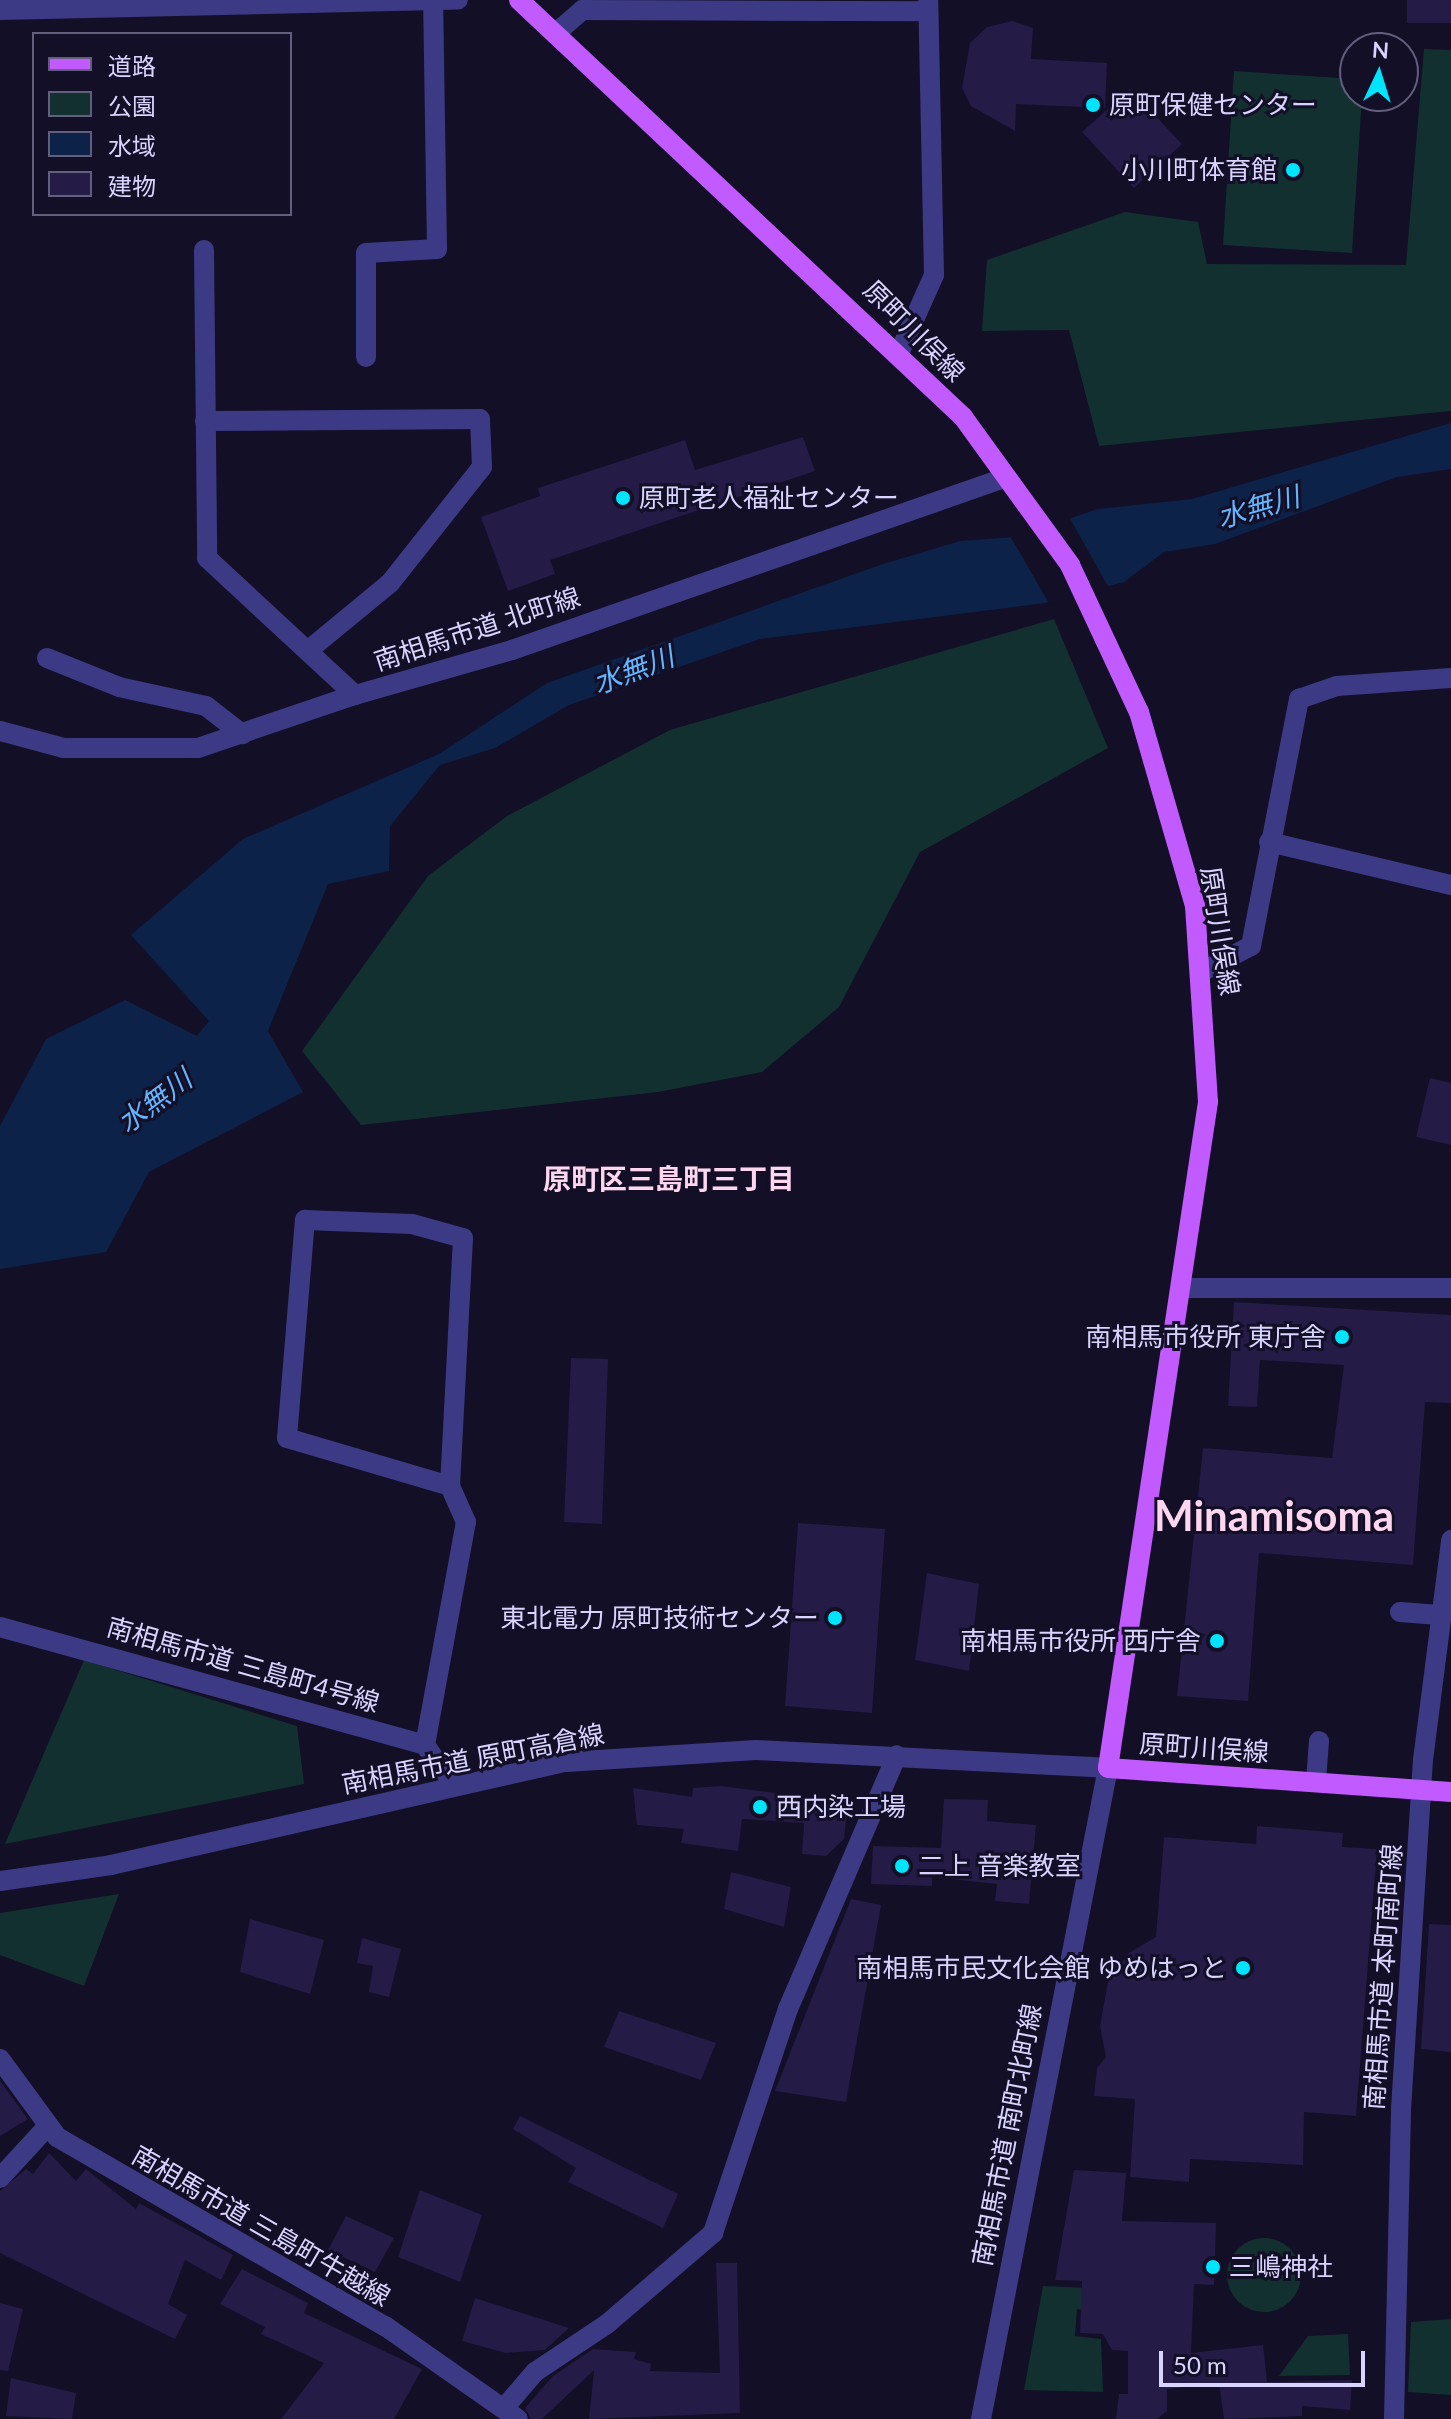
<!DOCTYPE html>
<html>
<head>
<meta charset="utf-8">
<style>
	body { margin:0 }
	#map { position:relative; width:1451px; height:2419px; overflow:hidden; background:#130f26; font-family:Lato,"Noto Sans JP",sans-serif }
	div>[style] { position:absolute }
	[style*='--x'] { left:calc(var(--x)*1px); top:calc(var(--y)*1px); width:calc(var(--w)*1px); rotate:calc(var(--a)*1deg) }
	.green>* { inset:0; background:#12302f }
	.round { border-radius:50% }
	.water>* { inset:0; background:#0c2248 }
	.pier>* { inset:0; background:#130f26 }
	.building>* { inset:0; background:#241b47 }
	.minor>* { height:20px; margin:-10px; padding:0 10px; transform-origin:10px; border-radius:10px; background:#3d3a85 }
	.major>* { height:20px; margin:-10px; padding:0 10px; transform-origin:10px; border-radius:10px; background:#c25bff }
	.dots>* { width:22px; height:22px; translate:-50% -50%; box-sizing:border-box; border:4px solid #130f26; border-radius:50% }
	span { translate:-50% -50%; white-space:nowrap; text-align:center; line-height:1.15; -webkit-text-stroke:6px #130f26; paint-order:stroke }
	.poi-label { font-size:26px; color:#d9d4ff }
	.left { translate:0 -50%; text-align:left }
	.right { translate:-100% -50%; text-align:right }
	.street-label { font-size:26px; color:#d9d4ff }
	.water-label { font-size:28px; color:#62b6ff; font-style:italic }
	.neighbourhood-label { font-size:28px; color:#ffd6f0; font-weight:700 }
	.town-label { font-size:42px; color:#ffd6f0; font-weight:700 }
	.legend { position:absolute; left:32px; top:32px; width:260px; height:184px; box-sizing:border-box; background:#130f26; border:2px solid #625e7d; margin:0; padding:10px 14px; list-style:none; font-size:24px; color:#d9d4ff }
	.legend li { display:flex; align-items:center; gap:16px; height:40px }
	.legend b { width:40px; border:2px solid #625e7d }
	.north { position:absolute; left:1339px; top:32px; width:80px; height:80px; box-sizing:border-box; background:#130f26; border:2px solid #625e7d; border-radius:50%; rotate:4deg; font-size:22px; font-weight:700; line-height:32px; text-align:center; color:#d9d4ff }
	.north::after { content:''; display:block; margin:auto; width:28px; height:36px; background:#00e5ff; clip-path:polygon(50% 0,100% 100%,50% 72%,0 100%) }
	.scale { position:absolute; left:1159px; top:2351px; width:206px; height:36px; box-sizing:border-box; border:4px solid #d9d4ff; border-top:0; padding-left:10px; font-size:24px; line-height:28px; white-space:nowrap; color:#d9d4ff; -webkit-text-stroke:6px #130f26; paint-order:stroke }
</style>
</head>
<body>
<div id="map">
	<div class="green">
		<div style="clip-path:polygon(1424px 49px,1451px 50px,1451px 411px,1099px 446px,1069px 330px,982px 331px,987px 260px,1125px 212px,1198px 222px,1207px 264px,1406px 265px)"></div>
		<div style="clip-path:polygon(1234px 71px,1355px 79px,1355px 96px,1362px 96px,1352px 253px,1223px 245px)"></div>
		<div style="clip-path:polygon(1054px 619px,1108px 748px,920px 852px,839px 1007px,762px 1072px,658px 1092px,361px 1125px,302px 1051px,428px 876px,507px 816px,670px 730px)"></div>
		<div style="clip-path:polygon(84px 1660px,297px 1726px,304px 1784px,5px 1844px)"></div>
		<div style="clip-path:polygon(119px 1894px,84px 1986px,0 1955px,0 1913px)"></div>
		<div class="round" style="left:1227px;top:2238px;width:74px;height:74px"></div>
		<div style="clip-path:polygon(1043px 2286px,1112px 2289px,1100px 2313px,1077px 2309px,1075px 2336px,1101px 2339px,1103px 2392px,1024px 2390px)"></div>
		<div style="clip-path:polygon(1451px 2319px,1451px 2395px,1408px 2392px,1411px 2322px)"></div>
		<div style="clip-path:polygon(1348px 2334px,1350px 2375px,1279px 2376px,1308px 2336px)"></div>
	</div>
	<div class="water">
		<div style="clip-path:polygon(1451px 423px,1451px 469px,1397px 477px,1215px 544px,1164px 552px,1124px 582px,1045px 603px,760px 639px,569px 705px,495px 748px,440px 765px,390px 826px,389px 871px,328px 884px,268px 1031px,303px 1092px,149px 1172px,106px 1252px,0 1269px,0 1126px,46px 1039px,125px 1000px,197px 1036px,209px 1021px,131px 935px,243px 839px,439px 754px,547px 683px,883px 564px,960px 541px,1014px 537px,1098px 509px,1192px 499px)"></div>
	</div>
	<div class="pier">
		<div style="clip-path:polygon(1068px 515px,1110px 590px,1050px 605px,1009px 534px)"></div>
	</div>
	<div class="building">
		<div style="clip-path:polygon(1407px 0,1451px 0,1451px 23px,1407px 23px)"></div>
		<div style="clip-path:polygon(1012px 21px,1033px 28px,1031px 59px,1107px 63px,1105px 108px,1016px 104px,1015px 131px,971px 106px,962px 88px,970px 43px,987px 27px)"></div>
		<div style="clip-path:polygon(1130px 89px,1182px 144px,1134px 188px,1082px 132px)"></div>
		<div style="clip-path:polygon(803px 437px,815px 471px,550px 560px,555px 574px,508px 591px,481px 517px,540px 496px,538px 488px,685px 440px,695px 470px)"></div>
		<div style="clip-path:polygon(1430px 1078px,1451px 1083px,1451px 1145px,1416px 1137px)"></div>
		<div style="clip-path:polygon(1234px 1302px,1451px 1315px,1451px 1403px,1425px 1402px,1413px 1565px,1259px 1553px,1248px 1701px,1177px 1696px,1203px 1448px,1332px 1458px,1344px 1365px,1260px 1360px,1257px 1407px,1228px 1406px)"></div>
		<div style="clip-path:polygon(571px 1358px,608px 1359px,602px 1524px,564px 1522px)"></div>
		<div style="clip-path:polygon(798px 1523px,885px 1529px,872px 1713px,785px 1706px)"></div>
		<div style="clip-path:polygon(927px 1573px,979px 1584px,969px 1671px,915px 1660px)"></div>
		<div style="clip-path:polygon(720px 1786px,848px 1802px,844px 1839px,826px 1856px,802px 1854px,804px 1823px,742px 1819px,738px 1851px,681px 1843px,684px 1829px,637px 1825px,633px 1788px,692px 1797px,693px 1788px)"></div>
		<div style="clip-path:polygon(944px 1799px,988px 1800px,987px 1821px,1036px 1825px,1029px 1904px,995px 1901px,997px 1884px,932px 1877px,932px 1886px,871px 1884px,873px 1846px,941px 1848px)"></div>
		<div style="clip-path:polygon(1257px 1826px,1343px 1833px,1342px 1847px,1377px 1849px,1356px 2116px,1304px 2112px,1303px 2165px,1190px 2159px,1189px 2182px,1130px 2177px,1135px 2099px,1094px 2096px,1097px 2068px,1106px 2057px,1100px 2026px,1108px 1982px,1129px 1953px,1156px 1937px,1164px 1837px,1256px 1844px)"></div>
		<div style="clip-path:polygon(731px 1872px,791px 1887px,784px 1927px,724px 1909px)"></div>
		<div style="clip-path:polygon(851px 1899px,881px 1905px,846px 2102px,775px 2091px)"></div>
		<div style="clip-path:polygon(250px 1919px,324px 1940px,310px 1994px,240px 1972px)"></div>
		<div style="clip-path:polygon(1429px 1924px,1451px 1925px,1451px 2052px,1421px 2049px)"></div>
		<div style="clip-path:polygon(362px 1938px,401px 1949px,389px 1997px,369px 1992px,373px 1966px,357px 1963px)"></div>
		<div style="clip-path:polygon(619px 2011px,716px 2043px,701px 2080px,604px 2047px)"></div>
		<div style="clip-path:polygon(0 2081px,28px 2119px,0 2136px)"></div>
		<div style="clip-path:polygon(520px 2116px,678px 2194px,663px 2228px,568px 2182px,576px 2168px,513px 2129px)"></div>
		<div style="clip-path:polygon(49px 2153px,76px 2181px,86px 2169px,136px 2209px,139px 2203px,233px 2255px,221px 2280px,185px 2260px,168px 2304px,187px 2315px,175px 2339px,0 2253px,0 2191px,26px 2169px,33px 2174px)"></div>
		<div style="clip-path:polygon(1074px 2170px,1126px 2173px,1122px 2221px,1216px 2223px,1214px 2285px,1194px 2284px,1191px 2353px,1263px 2345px,1267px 2382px,1352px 2380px,1350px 2410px,1302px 2406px,1302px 2416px,1224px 2419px,1219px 2383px,1167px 2389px,1167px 2411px,1157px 2419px,1116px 2419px,1119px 2394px,1128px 2394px,1128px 2351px,1112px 2350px,1103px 2334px,1080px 2333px,1082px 2281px,1055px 2280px)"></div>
		<div style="clip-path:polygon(420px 2190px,482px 2215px,460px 2282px,398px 2257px)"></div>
		<div style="clip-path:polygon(346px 2216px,394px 2238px,375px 2272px,328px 2250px)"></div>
		<div style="clip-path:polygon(716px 2263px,737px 2263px,740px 2413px,589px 2419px,594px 2370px,542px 2419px,531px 2419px,525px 2408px,553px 2376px,593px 2349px,636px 2352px,634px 2359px,651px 2364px,650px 2371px,720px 2373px)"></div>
		<div style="clip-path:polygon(242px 2269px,308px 2303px,304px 2313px,422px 2369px,394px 2419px,281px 2419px,324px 2363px,261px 2334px,265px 2327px,220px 2304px)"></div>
		<div style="clip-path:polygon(475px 2298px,569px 2328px,545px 2350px,506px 2353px,462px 2341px)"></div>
		<div style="clip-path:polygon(0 2303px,23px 2309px,8px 2371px,0 2370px)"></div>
		<div style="clip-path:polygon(11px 2378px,76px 2393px,72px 2419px,6px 2416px)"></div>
	</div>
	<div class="minor">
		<div style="--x:0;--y:10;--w:458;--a:-1.3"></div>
		<div style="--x:556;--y:33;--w:35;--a:-41"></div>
		<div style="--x:582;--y:10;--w:346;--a:0.2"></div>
		<div style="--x:204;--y:250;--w:308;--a:89.4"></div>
		<div style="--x:207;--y:558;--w:202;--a:42.8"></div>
		<div style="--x:355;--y:695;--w:163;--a:-16"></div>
		<div style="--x:512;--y:650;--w:524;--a:-19.26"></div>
		<div style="--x:900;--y:351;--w:83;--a:-65.9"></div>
		<div style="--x:934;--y:275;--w:275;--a:-91.2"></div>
		<div style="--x:366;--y:357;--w:104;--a:-90"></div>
		<div style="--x:366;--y:253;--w:71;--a:-3.2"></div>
		<div style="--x:437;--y:249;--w:246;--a:-90.9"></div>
		<div style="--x:205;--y:421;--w:275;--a:-0.4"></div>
		<div style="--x:480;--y:419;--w:48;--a:87.6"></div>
		<div style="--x:482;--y:467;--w:148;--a:128.4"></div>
		<div style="--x:390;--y:583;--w:104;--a:140.5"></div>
		<div style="--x:47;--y:658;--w:78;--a:21.9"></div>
		<div style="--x:119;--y:687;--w:89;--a:12.3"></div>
		<div style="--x:206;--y:706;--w:46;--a:37.9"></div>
		<div style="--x:0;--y:731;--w:66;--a:14.9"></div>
		<div style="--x:64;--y:748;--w:134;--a:0"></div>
		<div style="--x:198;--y:748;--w:166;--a:-18.7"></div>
		<div style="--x:1269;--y:842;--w:187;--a:13.3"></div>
		<div style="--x:1205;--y:970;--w:52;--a:-27.6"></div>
		<div style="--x:1251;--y:946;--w:252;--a:-79"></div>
		<div style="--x:1299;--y:699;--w:40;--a:-18.9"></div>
		<div style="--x:1337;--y:686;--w:114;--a:-4"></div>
		<div style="--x:1185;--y:1288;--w:266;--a:0"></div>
		<div style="--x:1400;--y:1612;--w:40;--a:4.3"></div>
		<div style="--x:0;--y:1627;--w:441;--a:15.5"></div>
		<div style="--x:425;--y:1745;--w:47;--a:55.3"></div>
		<div style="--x:425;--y:1745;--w:227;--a:-79.6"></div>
		<div style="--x:466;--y:1522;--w:39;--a:-114"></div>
		<div style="--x:450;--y:1486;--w:170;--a:-163.6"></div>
		<div style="--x:287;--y:1438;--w:219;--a:-85.3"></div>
		<div style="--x:305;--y:1220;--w:107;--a:2.1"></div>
		<div style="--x:412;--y:1224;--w:53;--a:15.4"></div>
		<div style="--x:463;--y:1238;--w:248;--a:93"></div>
		<div style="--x:1316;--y:1781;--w:40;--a:-85.7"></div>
		<div style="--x:0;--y:1881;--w:112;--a:-8.2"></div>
		<div style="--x:111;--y:1865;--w:467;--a:-12.8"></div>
		<div style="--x:566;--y:1762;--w:190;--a:-3.6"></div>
		<div style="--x:756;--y:1750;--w:352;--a:2.9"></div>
		<div style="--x:1108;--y:1768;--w:663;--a:101.04"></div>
		<div style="--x:0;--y:2059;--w:97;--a:53.8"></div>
		<div style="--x:57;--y:2137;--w:379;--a:30"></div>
		<div style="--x:385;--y:2326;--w:162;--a:35"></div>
		<div style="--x:0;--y:2178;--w:68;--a:-47.4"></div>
		<div style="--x:505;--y:2407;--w:46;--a:-49.4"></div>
		<div style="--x:535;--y:2372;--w:87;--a:-33.7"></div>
		<div style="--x:607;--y:2324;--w:140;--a:-40.6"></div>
		<div style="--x:713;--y:2233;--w:236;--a:-71.5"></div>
		<div style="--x:788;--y:2009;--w:276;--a:-66.8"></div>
		<div style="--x:1394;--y:2419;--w:310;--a:-88.7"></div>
		<div style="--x:1401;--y:2109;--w:350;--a:-86.4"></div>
		<div style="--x:1423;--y:1760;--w:222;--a:-82.7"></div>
	</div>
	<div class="major">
		<div style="--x:519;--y:0;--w:609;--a:43.2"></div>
		<div style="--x:963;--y:417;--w:183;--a:54.1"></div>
		<div style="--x:1070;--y:565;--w:162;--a:64.9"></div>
		<div style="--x:1139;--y:712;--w:202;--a:73.9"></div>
		<div style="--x:1195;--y:906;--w:196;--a:86.2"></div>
		<div style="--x:1208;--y:1102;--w:673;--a:98.54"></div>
		<div style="--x:1108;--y:1768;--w:344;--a:4"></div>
	</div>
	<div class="dots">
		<div style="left:1093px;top:105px;background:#00e5ff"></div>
		<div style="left:1293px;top:170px;background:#00e5ff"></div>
		<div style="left:623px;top:498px;background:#00e5ff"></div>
		<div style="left:1342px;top:1337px;background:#00e5ff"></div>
		<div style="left:835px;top:1618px;background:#00e5ff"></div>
		<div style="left:1217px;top:1641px;background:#00e5ff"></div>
		<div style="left:760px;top:1807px;background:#00e5ff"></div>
		<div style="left:902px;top:1866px;background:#00e5ff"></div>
		<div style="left:1243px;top:1968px;background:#00e5ff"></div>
		<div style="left:1213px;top:2267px;background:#00e5ff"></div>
	</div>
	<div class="poi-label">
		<span class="left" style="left:1109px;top:105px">原町保健センター</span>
		<span class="right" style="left:1277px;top:170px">小川町体育館</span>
		<span class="left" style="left:639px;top:498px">原町老人福祉センター</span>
		<span class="right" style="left:1326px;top:1337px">南相馬市役所 東庁舎</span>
		<span class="right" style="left:819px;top:1618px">東北電力 原町技術センター</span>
		<span class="right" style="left:1201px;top:1641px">南相馬市役所 西庁舎</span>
		<span class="left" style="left:776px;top:1807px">西内染工場</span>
		<span class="left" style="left:918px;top:1866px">二上 音楽教室</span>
		<span class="right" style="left:1227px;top:1968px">南相馬市民文化会館 ゆめはっと</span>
		<span class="left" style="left:1229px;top:2267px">三嶋神社</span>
	</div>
	<div class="street-label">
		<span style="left:914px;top:331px;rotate:45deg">原町川俣線</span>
		<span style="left:477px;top:629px;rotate:-18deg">南相馬市道 北町線</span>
		<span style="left:1220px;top:931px;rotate:81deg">原町川俣線</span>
		<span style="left:243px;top:1665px;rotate:16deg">南相馬市道 三島町4号線</span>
		<span style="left:1204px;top:1748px;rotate:4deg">原町川俣線</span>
		<span style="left:473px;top:1759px;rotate:-11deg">南相馬市道 原町高倉線</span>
		<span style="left:1383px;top:1977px;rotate:-86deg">南相馬市道 本町南町線</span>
		<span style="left:1007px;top:2135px;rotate:-79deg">南相馬市道 南町北町線</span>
		<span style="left:261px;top:2226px;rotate:30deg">南相馬市道 三島町牛越線</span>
	</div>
	<div class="water-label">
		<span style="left:1258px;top:506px;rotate:-16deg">水無川</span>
		<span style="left:633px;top:669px;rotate:-21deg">水無川</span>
		<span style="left:154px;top:1100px;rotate:-37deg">水無川</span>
	</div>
	<div class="neighbourhood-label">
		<span style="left:669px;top:1178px">原町区三島町三丁目</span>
	</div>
	<div class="town-label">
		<span style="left:1274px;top:1515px">Minamisoma</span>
	</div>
	<ul class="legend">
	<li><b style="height:10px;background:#c25bff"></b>道路</li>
	<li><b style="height:22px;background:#12302f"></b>公園</li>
	<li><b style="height:22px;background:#0c2248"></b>水域</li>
	<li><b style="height:22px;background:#241b47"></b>建物</li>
	</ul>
	<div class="north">N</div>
	<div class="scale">50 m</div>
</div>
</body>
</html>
